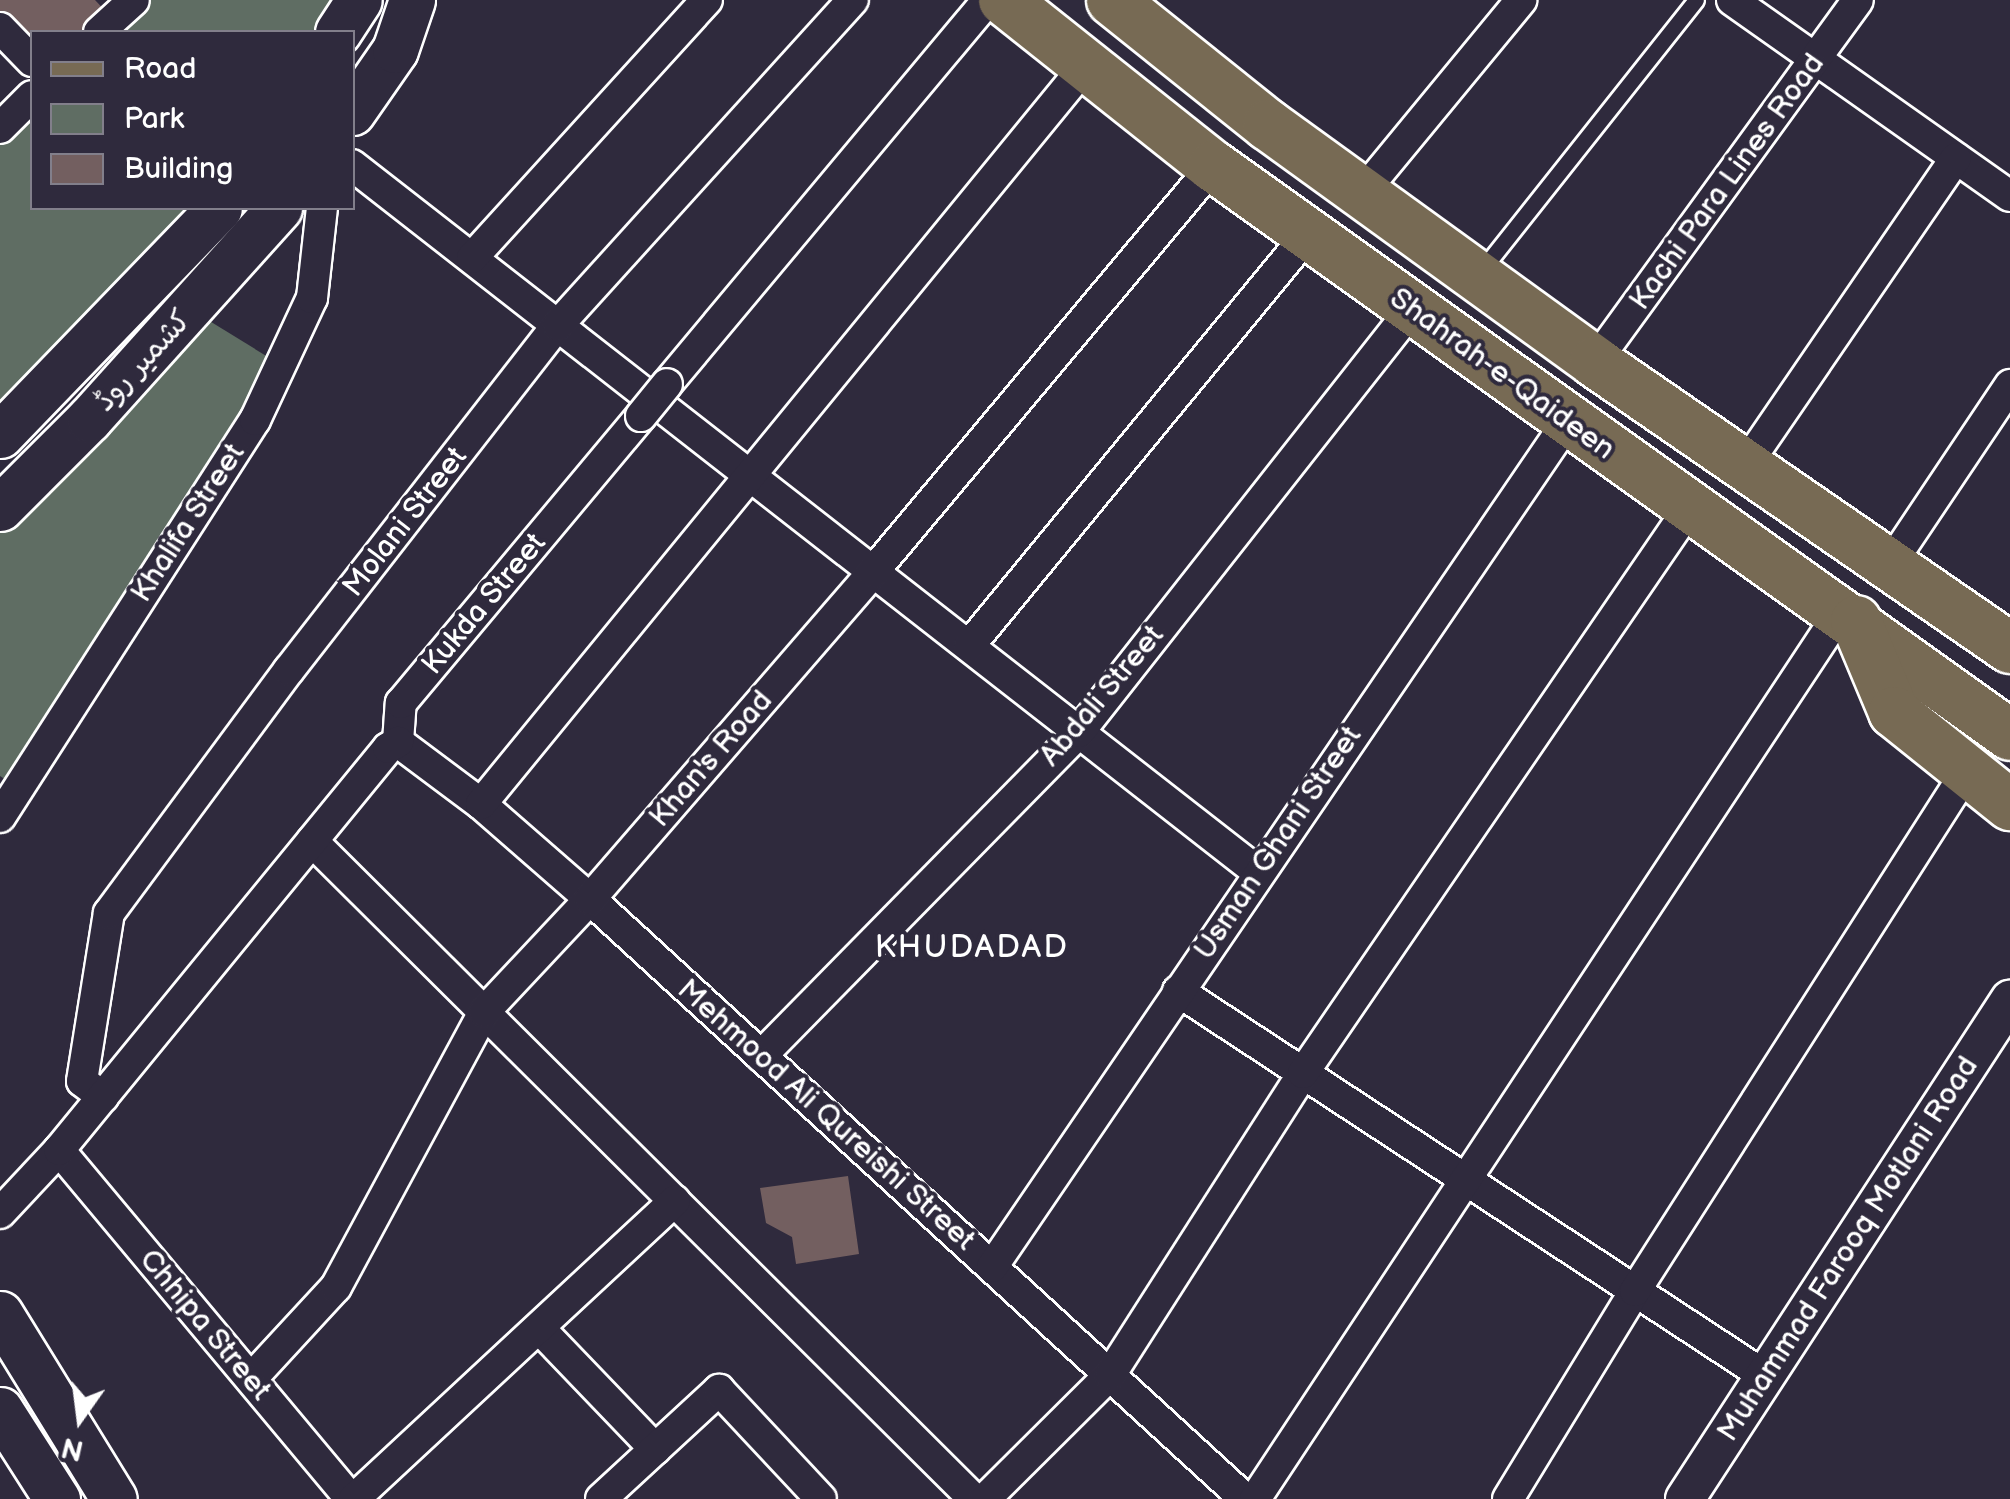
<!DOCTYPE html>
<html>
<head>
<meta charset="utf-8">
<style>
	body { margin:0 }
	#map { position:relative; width:2010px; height:1499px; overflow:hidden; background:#2f2a3d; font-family:"Balsamiq Sans","Playpen Sans Arabic",sans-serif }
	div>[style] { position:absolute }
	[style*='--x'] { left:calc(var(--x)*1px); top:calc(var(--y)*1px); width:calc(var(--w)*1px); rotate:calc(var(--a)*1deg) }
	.green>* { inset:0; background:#5f6d63 }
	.building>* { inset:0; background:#735f60 }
	.roads { filter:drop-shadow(2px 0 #fff) drop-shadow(-2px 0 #fff) drop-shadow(0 2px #fff) drop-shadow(0 -2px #fff) }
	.service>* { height:15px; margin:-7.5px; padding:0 7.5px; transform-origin:7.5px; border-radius:7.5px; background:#2f2a3d }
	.minor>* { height:30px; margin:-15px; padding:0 15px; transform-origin:15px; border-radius:15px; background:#2f2a3d }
	.tertiary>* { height:38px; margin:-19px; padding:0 19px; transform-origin:19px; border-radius:19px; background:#2f2a3d }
	.secondary>* { height:45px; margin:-22.5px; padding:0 22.5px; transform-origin:22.5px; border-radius:22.5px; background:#2f2a3d }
	.primary>* { height:50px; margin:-25px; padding:0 25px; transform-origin:25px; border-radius:25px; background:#776a54 }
	.bridges { filter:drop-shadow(2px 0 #fff) drop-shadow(-2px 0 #fff) drop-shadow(0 2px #fff) drop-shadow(0 -2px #fff) }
	.minor-bridge>* { height:30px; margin:-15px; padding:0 15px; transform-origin:15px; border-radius:15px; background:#2f2a3d }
	span { translate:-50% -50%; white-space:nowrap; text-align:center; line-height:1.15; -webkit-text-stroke:8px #2f2a3d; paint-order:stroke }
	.street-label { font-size:30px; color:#fff }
	.neighbourhood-label { font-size:32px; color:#fff; letter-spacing:2.5px }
	.legend { position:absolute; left:30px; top:30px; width:325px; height:180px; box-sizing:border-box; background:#2f2a3d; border:2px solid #827f8b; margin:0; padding:12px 18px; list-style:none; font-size:30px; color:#fff }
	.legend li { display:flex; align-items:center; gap:20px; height:50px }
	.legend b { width:50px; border:2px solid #827f8b }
	.north { position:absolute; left:30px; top:1369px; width:100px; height:100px; -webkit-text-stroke:8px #2f2a3d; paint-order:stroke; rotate:194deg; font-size:28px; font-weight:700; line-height:40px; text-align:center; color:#fff }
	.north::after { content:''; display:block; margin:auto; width:35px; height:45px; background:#fff; clip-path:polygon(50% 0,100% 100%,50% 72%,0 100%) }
</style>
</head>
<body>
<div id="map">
	<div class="green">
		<div style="clip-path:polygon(134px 0,335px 0,332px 32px,99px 32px)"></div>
		<div style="clip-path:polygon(32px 96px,32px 208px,219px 208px,0 435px,0 128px)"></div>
		<div style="clip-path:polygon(190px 309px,281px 365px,17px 787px,0 776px,0 505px)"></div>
	</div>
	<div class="building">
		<div style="clip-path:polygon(0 0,95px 0,114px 20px,101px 32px,32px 32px,32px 40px,12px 18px,5px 25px,0 19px)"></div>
		<div style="clip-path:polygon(848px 1176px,859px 1254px,796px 1264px,792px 1237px,766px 1223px,760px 1188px)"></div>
	</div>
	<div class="roads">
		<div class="service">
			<div style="--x:1481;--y:271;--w:346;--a:-51.6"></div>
		</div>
		<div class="minor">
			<div style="--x:1732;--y:0;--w:340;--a:35.2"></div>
			<div style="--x:0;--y:28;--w:46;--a:45.9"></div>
			<div style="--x:99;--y:32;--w:47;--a:-42.4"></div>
			<div style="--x:0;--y:128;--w:45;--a:-45"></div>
			<div style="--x:352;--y:165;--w:1149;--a:37.97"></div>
			<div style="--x:1363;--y:192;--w:249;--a:-50.5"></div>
			<div style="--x:472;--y:258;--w:349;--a:-47.7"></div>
			<div style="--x:1595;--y:362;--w:447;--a:-54"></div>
			<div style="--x:667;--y:384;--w:500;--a:-50.11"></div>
			<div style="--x:1745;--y:466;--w:373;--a:-55.6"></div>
			<div style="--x:1889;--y:566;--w:218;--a:-56.2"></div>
			<div style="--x:969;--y:646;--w:534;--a:-50.55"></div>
			<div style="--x:398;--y:742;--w:104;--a:36.8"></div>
			<div style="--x:481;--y:804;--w:145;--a:41.1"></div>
			<div style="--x:590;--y:899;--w:888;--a:42.49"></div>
			<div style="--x:398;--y:742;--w:39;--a:-86"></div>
			<div style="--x:401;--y:703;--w:374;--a:-50.1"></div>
			<div style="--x:481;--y:804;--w:955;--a:-50.69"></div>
			<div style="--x:0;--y:817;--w:472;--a:-57.3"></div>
			<div style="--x:255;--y:420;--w:135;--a:-65"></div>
			<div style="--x:312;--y:298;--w:91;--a:-83.7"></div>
			<div style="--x:312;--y:841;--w:933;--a:44.83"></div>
			<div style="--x:1178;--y:991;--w:702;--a:33.26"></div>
			<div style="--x:761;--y:1056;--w:454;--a:-45.5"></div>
			<div style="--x:1079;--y:732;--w:538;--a:-51.79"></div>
			<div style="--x:103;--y:1097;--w:26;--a:-143"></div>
			<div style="--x:82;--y:1081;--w:170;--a:-80.9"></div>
			<div style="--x:109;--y:913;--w:302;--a:-53.5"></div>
			<div style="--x:289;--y:670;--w:437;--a:-52.1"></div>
			<div style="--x:558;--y:325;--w:439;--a:-47.8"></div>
			<div style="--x:59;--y:1150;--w:455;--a:50.1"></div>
			<div style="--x:0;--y:1213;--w:86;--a:-46.9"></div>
			<div style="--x:59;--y:1150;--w:519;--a:-50.7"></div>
			<div style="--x:388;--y:748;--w:12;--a:-31"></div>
			<div style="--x:992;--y:1267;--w:1023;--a:-55.75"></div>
			<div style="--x:539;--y:1328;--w:168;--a:46.2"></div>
			<div style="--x:251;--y:1379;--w:125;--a:-47.3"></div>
			<div style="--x:336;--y:1287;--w:312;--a:-61.7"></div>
			<div style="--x:484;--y:1012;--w:155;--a:-46.8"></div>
			<div style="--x:590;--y:899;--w:432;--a:-49.1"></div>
			<div style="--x:873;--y:572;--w:530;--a:-50.06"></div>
			<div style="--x:354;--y:1499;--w:438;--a:-42.9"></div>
			<div style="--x:601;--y:1499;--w:161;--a:-42.7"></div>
			<div style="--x:719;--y:1390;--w:149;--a:46.9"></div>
			<div style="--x:985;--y:1499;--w:176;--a:-44.8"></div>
			<div style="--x:1110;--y:1375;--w:358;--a:-57.4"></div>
			<div style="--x:1303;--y:1073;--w:686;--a:-55.64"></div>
			<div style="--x:1255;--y:1499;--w:1064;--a:-56.58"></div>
			<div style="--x:1508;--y:1499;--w:244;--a:-58.6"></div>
			<div style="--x:1635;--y:1291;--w:617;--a:-57.44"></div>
		</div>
		<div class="tertiary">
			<div style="--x:1685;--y:1499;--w:596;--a:-56.92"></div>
		</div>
		<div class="secondary">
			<div style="--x:338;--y:32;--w:38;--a:-57"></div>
			<div style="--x:352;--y:112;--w:75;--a:-55.3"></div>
			<div style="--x:395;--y:50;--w:53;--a:-71.2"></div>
			<div style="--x:0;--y:435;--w:315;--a:-46"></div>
			<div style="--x:0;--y:508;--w:126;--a:-45"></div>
			<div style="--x:89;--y:419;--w:284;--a:-48"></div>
			<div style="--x:0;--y:1314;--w:217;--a:58.4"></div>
			<div style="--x:0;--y:1410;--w:106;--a:57.4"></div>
		</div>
		<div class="primary">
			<div style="--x:1004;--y:0;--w:267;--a:38.5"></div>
			<div style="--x:1213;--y:166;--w:979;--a:35.52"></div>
			<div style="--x:1112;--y:0;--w:200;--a:38.7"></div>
			<div style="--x:1268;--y:125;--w:404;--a:35.9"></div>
			<div style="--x:1595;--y:362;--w:504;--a:34.57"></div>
			<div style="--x:1856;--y:621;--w:99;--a:67.3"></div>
			<div style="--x:1894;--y:712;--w:149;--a:38.7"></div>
		</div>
	</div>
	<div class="bridges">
		<div class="minor-bridge">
			<div style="--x:641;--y:416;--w:41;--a:-50.9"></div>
		</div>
	</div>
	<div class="street-label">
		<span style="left:1727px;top:182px;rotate:-54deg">Kachi Para Lines Road</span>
		<span style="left:143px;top:361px;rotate:-47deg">کشمیر روڈ</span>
		<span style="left:1502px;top:374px;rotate:36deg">Shahrah-e-Qaideen</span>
		<span style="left:405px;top:522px;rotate:-52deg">Molani Street</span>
		<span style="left:188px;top:523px;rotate:-57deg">Khalifa Street</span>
		<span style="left:484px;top:604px;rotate:-50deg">Kukda Street</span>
		<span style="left:1102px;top:696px;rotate:-50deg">Abdali Street</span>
		<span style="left:711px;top:759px;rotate:-49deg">Khan's Road</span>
		<span style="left:1278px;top:843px;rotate:-56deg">Usman Ghani Street</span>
		<span style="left:826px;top:1115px;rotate:42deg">Mehmood Ali Qureishi Street</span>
		<span style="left:1848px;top:1249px;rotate:-57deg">Muhammad Farooq Motlani Road</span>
		<span style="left:205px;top:1325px;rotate:50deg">Chhipa Street</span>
	</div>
	<div class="neighbourhood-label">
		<span style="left:972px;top:948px">KHUDADAD</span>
	</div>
	<ul class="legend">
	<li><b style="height:12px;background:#776a54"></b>Road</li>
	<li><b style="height:28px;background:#5f6d63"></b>Park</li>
	<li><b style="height:28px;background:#735f60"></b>Building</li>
	</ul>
	<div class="north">N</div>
</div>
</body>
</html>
